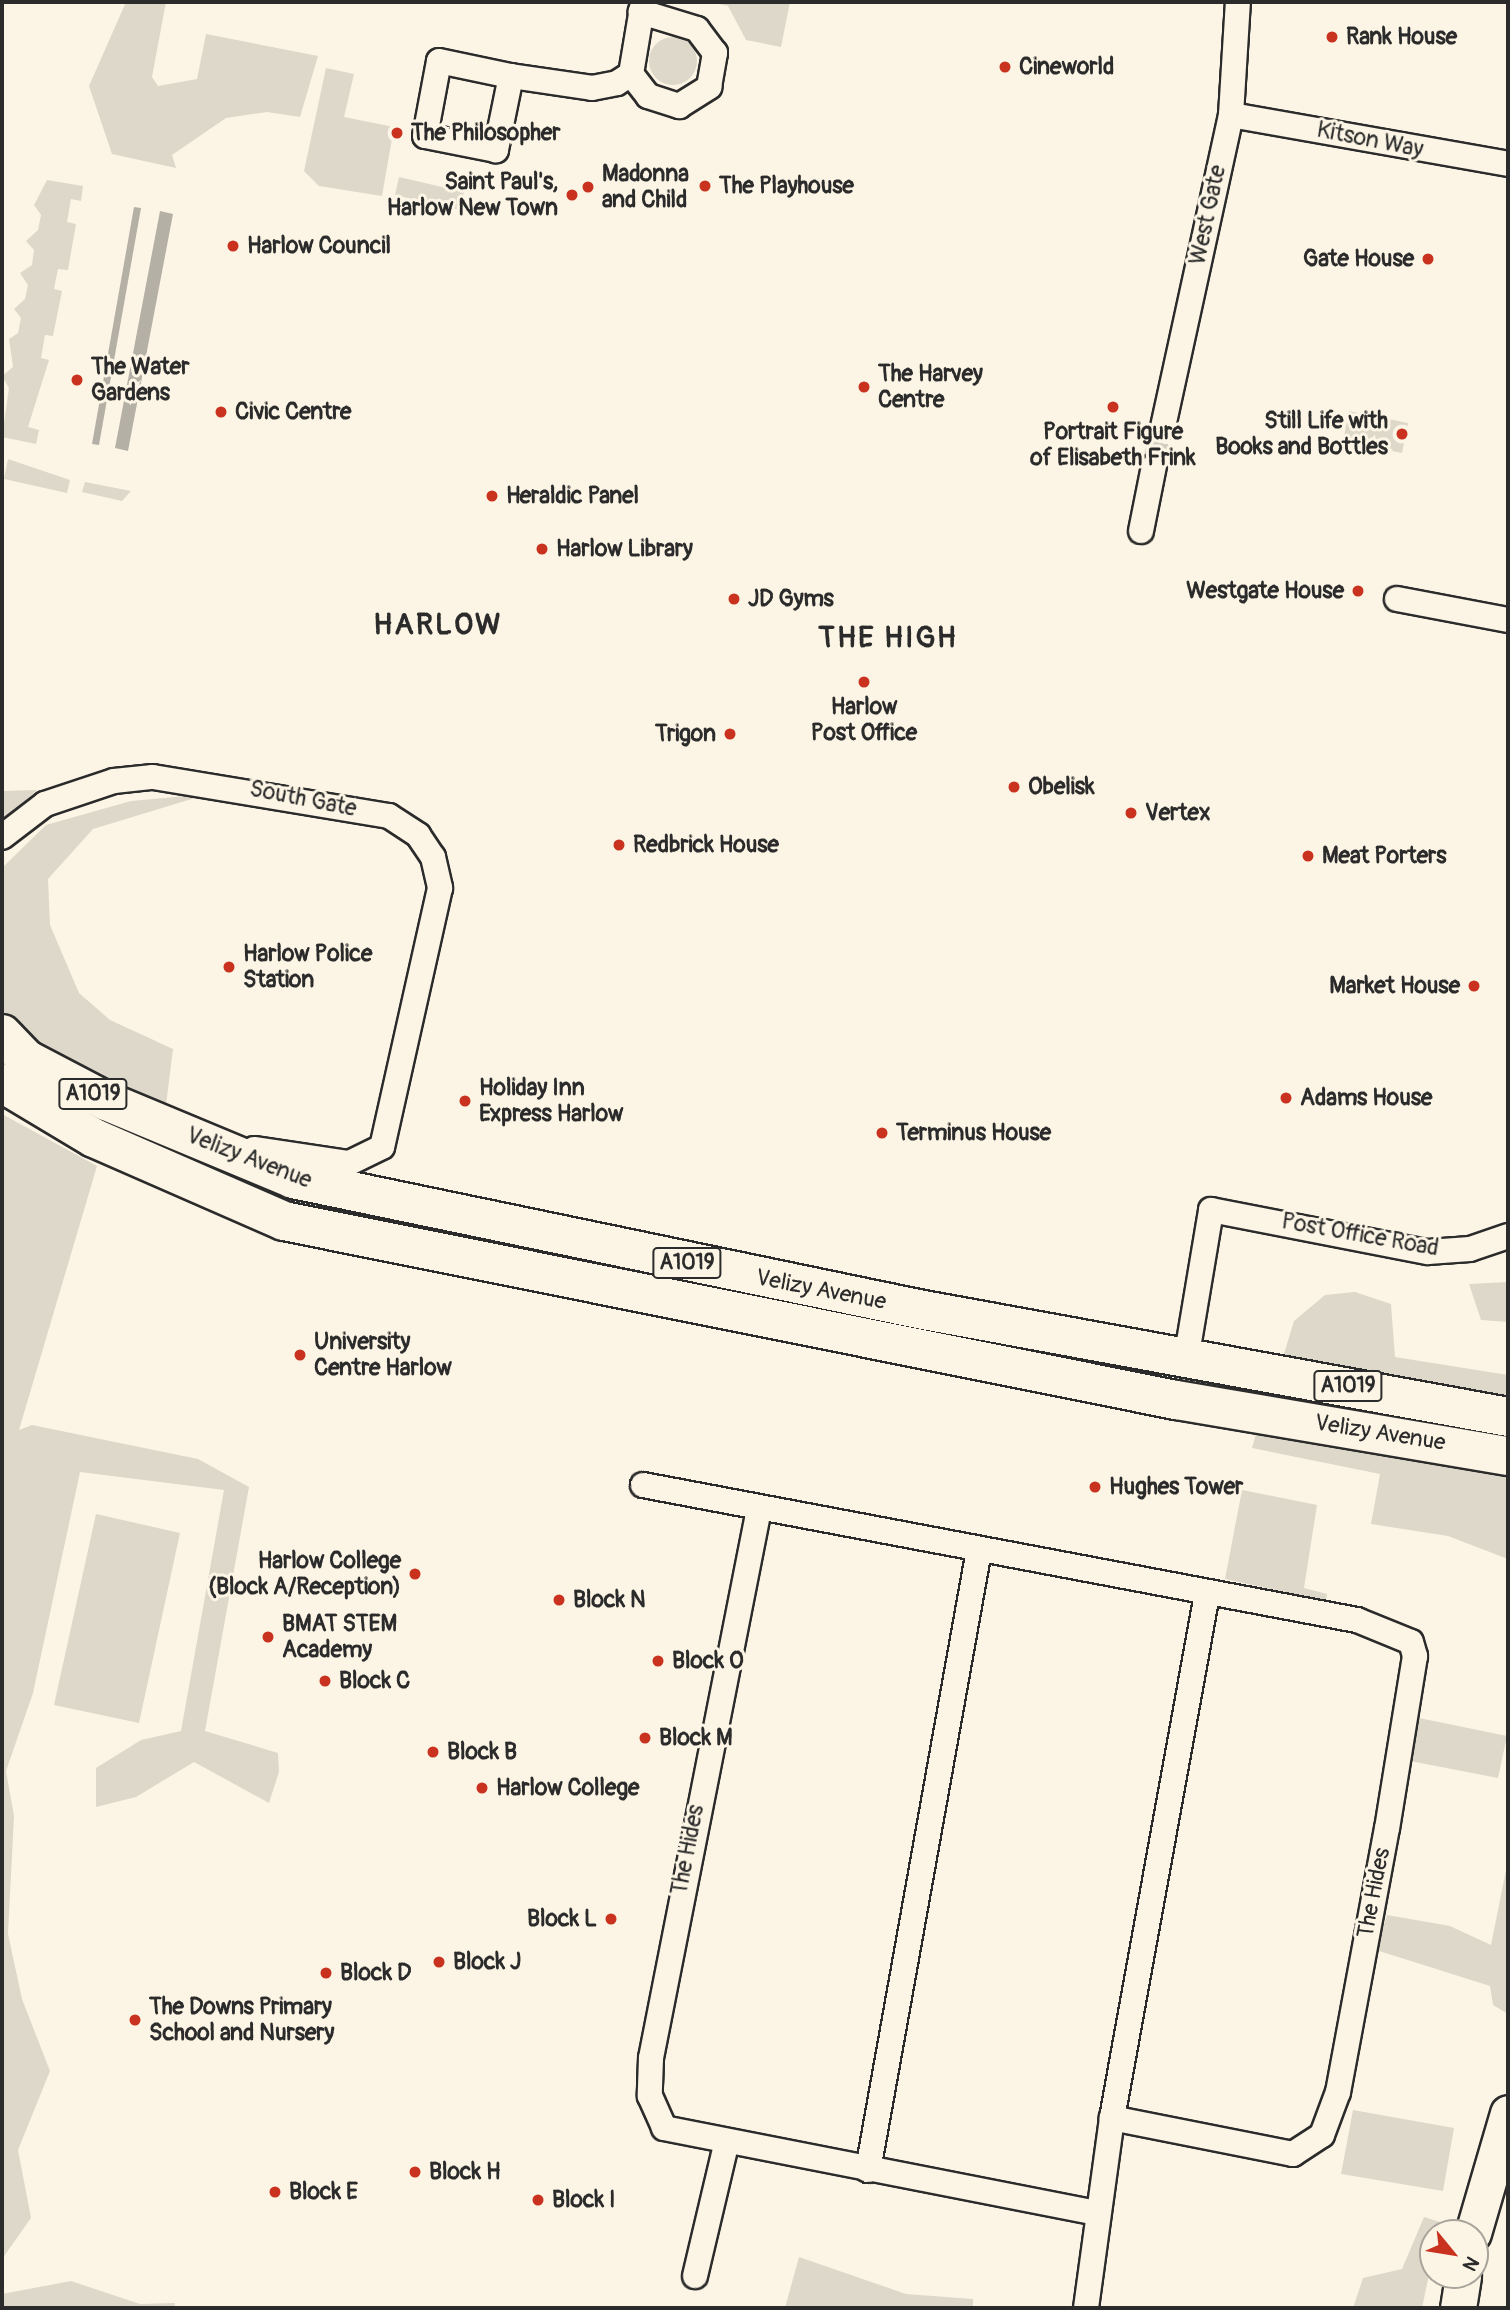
<!DOCTYPE html>
<html>
<head>
<meta charset="utf-8">
<style>
	body { margin:0 }
	#map { position:relative; width:1510px; height:2310px; overflow:hidden; background:#fcf5e5; font-family:Pangolin,sans-serif }
	div>[style] { position:absolute }
	[style*='--x'] { left:calc(var(--x)*1px); top:calc(var(--y)*1px); width:calc(var(--w)*1px); rotate:calc(var(--a)*1deg) }
	.green>* { inset:0; background:#ded8ca }
	.round { border-radius:50% }
	.water>* { inset:0; background:#b4b0a5 }
	.street-tunnel>* { height:24px; margin-top:-12px; transform-origin:0; background:repeating-linear-gradient(90deg,#d2cdc0 0 24px,transparent 0 36px) }
	.roads { filter:drop-shadow(2px 0 #2b2b2b) drop-shadow(-2px 0 #2b2b2b) drop-shadow(0 2px #2b2b2b) drop-shadow(0 -2px #2b2b2b) }
	.street>* { height:24px; margin:-12px; padding:0 12px; transform-origin:12px; border-radius:12px; background:#fcf5e5 }
	.secondary>* { height:35px; margin:-17.5px; padding:0 17.5px; transform-origin:17.5px; border-radius:17.5px; background:#fcf5e5 }
	.primary>* { height:38px; margin:-19px; padding:0 19px; transform-origin:19px; border-radius:19px; background:#fcf5e5 }
	.dots>* { width:19px; height:19px; translate:-50% -50%; box-sizing:border-box; border:4px solid #fcf5e5; border-radius:50% }
	span { translate:-50% -50%; white-space:nowrap; text-align:center; line-height:1.15; -webkit-text-stroke:6px #fcf5e5; paint-order:stroke }
	.shield-label span { padding:2px 5px; background:#fcf5e5; border:2px solid; border-radius:5px; -webkit-text-stroke-width:0 }
	.shield-label { font-size:21px; color:#2b2b2b; font-weight:700 }
	.poi-label { font-size:23px; color:#2b2b2b; font-weight:700 }
	.left { translate:0 -50%; text-align:left }
	.right { translate:-100% -50%; text-align:right }
	.street-label { font-size:23px; color:#2b2b2b }
	.district-label { font-size:30px; color:#2b2b2b; font-weight:700; letter-spacing:2px }
	.frame { position:absolute; inset:0; border:4px solid #2b2b2b; pointer-events:none }
	.north { position:absolute; left:1419px; top:2219px; width:70px; height:70px; box-sizing:border-box; background:#fcf5e5; border:2px solid #a8a49b; border-radius:50%; rotate:120deg; font-size:19px; font-weight:700; line-height:28px; text-align:center; color:#2b2b2b }
	.north::after { content:''; display:block; margin:auto; width:24px; height:32px; background:#c8321e; clip-path:polygon(50% 0,100% 100%,50% 72%,0 100%) }
</style>
</head>
<body>
<div id="map">
	<div class="green">
		<div style="clip-path:polygon(126px 2px,166px 2px,152px 77px,158px 86px,197px 79px,206px 34px,318px 56px,300px 117px,267px 112px,226px 118px,172px 155px,176px 168px,112px 154px,89px 86px)"></div>
		<div style="clip-path:polygon(711px 2px,790px 2px,781px 47px,746px 40px,728px 6px)"></div>
		<div class="round" style="left:649px;top:37px;width:48px;height:48px"></div>
		<div style="clip-path:polygon(326px 68px,354px 74px,344px 117px,394px 127px,382px 196px,319px 186px,304px 171px)"></div>
		<div style="clip-path:polygon(399px 177px,464px 192px,460px 210px,395px 195px)"></div>
		<div style="clip-path:polygon(47px 180px,83px 186px,81px 201px,71px 199px,67px 222px,76px 224px,68px 270px,58px 269px,54px 289px,62px 291px,53px 336px,45px 335px,41px 358px,49px 360px,28px 427px,39px 430px,36px 444px,2px 437px,9px 388px,2px 376px,13px 367px,9px 339px,18px 333px,21px 318px,14px 309px,25px 299px,28px 285px,20px 273px,32px 265px,34px 250px,26px 241px,38px 230px,41px 215px,34px 205px)"></div>
		<div style="clip-path:polygon(1349px 411px,1408px 423px,1402px 453px,1343px 441px)"></div>
		<div style="clip-path:polygon(8px 459px,70px 480px,67px 493px,4px 479px)"></div>
		<div style="clip-path:polygon(85px 482px,131px 491px,122px 501px,82px 492px)"></div>
		<div style="clip-path:polygon(37px 790px,2px 822px,2px 791px)"></div>
		<div style="clip-path:polygon(208px 794px,93px 829px,48px 879px,50px 925px,79px 993px,110px 1020px,173px 1049px,164px 1121px,67px 1070px,2px 1019px,2px 868px,46px 825px,131px 801px)"></div>
		<div style="clip-path:polygon(2px 1114px,97px 1166px,19px 1430px,32px 1425px,198px 1459px,249px 1487px,205px 1731px,278px 1753px,279px 1772px,269px 1803px,194px 1762px,136px 1797px,96px 1807px,96px 1768px,141px 1740px,181px 1731px,224px 1490px,80px 1472px,33px 1693px,6px 1771px,14px 1816px,8px 1934px,22px 1999px,50px 2071px,18px 2150px,31px 2218px,2px 2259px)"></div>
		<div style="clip-path:polygon(1508px 1282px,1508px 1322px,1481px 1320px,1469px 1284px)"></div>
		<div style="clip-path:polygon(1355px 1292px,1391px 1304px,1395px 1357px,1508px 1375px,1508px 1409px,1283px 1357px,1294px 1321px,1325px 1295px)"></div>
		<div style="clip-path:polygon(1259px 1423px,1508px 1477px,1508px 1559px,1448px 1536px,1371px 1524px,1380px 1474px,1252px 1448px)"></div>
		<div style="clip-path:polygon(1242px 1490px,1317px 1505px,1304px 1588px,1327px 1594px,1326px 1601px,1225px 1579px)"></div>
		<div style="clip-path:polygon(96px 1514px,180px 1533px,139px 1723px,54px 1705px)"></div>
		<div style="clip-path:polygon(1419px 1718px,1507px 1736px,1498px 1778px,1410px 1761px)"></div>
		<div style="clip-path:polygon(1508px 1860px,1508px 2014px,1493px 2005px,1490px 1986px,1376px 1950px,1387px 1915px,1450px 1926px,1491px 1945px)"></div>
		<div style="clip-path:polygon(1353px 2110px,1454px 2128px,1443px 2191px,1341px 2174px)"></div>
		<div style="clip-path:polygon(1424px 2217px,1440px 2222px,1422px 2308px,1353px 2308px,1363px 2278px,1402px 2269px)"></div>
		<div style="clip-path:polygon(799px 2257px,906px 2294px,973px 2299px,973px 2308px,785px 2308px)"></div>
		<div style="clip-path:polygon(71px 2281px,140px 2304px,175px 2303px,174px 2308px,2px 2308px,2px 2294px)"></div>
	</div>
	<div class="water">
		<div style="clip-path:polygon(134px 207px,141px 208px,99px 445px,92px 444px)"></div>
		<div style="clip-path:polygon(160px 211px,173px 214px,128px 451px,115px 448px)"></div>
	</div>
	<div class="street-tunnel">
		<div style="--x:1154;--y:466;--w:40;--a:-77"></div>
	</div>
	<div class="roads">
		<div class="street">
			<div style="--x:439;--y:61;--w:74;--a:11.8"></div>
			<div style="--x:511;--y:76;--w:76;--a:101.5"></div>
			<div style="--x:496;--y:150;--w:72;--a:-168.8"></div>
			<div style="--x:425;--y:136;--w:76;--a:-79.4"></div>
			<div style="--x:631;--y:74;--w:28;--a:52"></div>
			<div style="--x:648;--y:96;--w:33;--a:18"></div>
			<div style="--x:679;--y:106;--w:36;--a:-32"></div>
			<div style="--x:709;--y:87;--w:35;--a:-80"></div>
			<div style="--x:715;--y:53;--w:30;--a:-127"></div>
			<div style="--x:697;--y:29;--w:59;--a:-163.1"></div>
			<div style="--x:511;--y:76;--w:82;--a:8.4"></div>
			<div style="--x:592;--y:88;--w:25;--a:-11"></div>
			<div style="--x:617;--y:83;--w:17;--a:-33"></div>
			<div style="--x:631;--y:74;--w:73;--a:-80.5"></div>
			<div style="--x:1231;--y:115;--w:281;--a:10"></div>
			<div style="--x:1163;--y:427;--w:319;--a:-77.7"></div>
			<div style="--x:1231;--y:115;--w:113;--a:-86.5"></div>
			<div style="--x:1141;--y:531;--w:66;--a:-78.7"></div>
			<div style="--x:1397;--y:599;--w:113;--a:10.7"></div>
			<div style="--x:2;--y:837;--w:54;--a:-37.5"></div>
			<div style="--x:45;--y:804;--w:73;--a:-18.4"></div>
			<div style="--x:114;--y:781;--w:39;--a:-6"></div>
			<div style="--x:153;--y:777;--w:239;--a:9.4"></div>
			<div style="--x:389;--y:816;--w:35;--a:33"></div>
			<div style="--x:418;--y:835;--w:27;--a:56"></div>
			<div style="--x:433;--y:857;--w:32;--a:77"></div>
			<div style="--x:440;--y:888;--w:265;--a:102.6"></div>
			<div style="--x:382;--y:1147;--w:37;--a:154"></div>
			<div style="--x:349;--y:1163;--w:96;--a:-171.6"></div>
			<div style="--x:1187;--y:1354;--w:146;--a:-80.5"></div>
			<div style="--x:1211;--y:1210;--w:221;--a:11"></div>
			<div style="--x:1428;--y:1252;--w:42;--a:-4.1"></div>
			<div style="--x:1470;--y:1249;--w:40;--a:-18.9"></div>
			<div style="--x:643;--y:1485;--w:727;--a:10.71"></div>
			<div style="--x:1357;--y:1620;--w:58;--a:22.2"></div>
			<div style="--x:1411;--y:1642;--w:15;--a:74"></div>
			<div style="--x:1415;--y:1656;--w:174;--a:99.2"></div>
			<div style="--x:1387;--y:1828;--w:269;--a:100.5"></div>
			<div style="--x:1338;--y:2092;--w:46;--a:110.4"></div>
			<div style="--x:1322;--y:2135;--w:35;--a:147"></div>
			<div style="--x:1293;--y:2154;--w:185;--a:-168.8"></div>
			<div style="--x:759;--y:1509;--w:560;--a:101.13"></div>
			<div style="--x:651;--y:2058;--w:38;--a:92"></div>
			<div style="--x:650;--y:2096;--w:35;--a:66"></div>
			<div style="--x:664;--y:2128;--w:442;--a:11.1"></div>
			<div style="--x:868;--y:2170;--w:630;--a:-79.85"></div>
			<div style="--x:695;--y:2276;--w:135;--a:-76.7"></div>
			<div style="--x:1086;--y:2308;--w:192;--a:-82.2"></div>
			<div style="--x:1112;--y:2118;--w:533;--a:-79.72"></div>
		</div>
		<div class="secondary">
			<div style="--x:1473;--y:2233;--w:125;--a:-73.7"></div>
			<div style="--x:1458;--y:2308;--w:33;--a:-81"></div>
		</div>
		<div class="primary">
			<div style="--x:2;--y:1034;--w:35;--a:46"></div>
			<div style="--x:26;--y:1059;--w:90;--a:27.7"></div>
			<div style="--x:106;--y:1101;--w:203;--a:22.6"></div>
			<div style="--x:293;--y:1179;--w:638;--a:11.75"></div>
			<div style="--x:918;--y:1309;--w:600;--a:10.37"></div>
			<div style="--x:2;--y:1083;--w:107;--a:30.9"></div>
			<div style="--x:94;--y:1138;--w:207;--a:23.6"></div>
			<div style="--x:284;--y:1221;--w:910;--a:11.35"></div>
			<div style="--x:1176;--y:1400;--w:337;--a:9.6"></div>
		</div>
	</div>
	<div class="dots">
		<div style="left:1332px;top:37px;background:#c8321e"></div>
		<div style="left:1005px;top:67px;background:#c8321e"></div>
		<div style="left:397px;top:133px;background:#c8321e"></div>
		<div style="left:705px;top:186px;background:#c8321e"></div>
		<div style="left:588px;top:187px;background:#c8321e"></div>
		<div style="left:572px;top:195px;background:#c8321e"></div>
		<div style="left:233px;top:246px;background:#c8321e"></div>
		<div style="left:1428px;top:259px;background:#c8321e"></div>
		<div style="left:77px;top:380px;background:#c8321e"></div>
		<div style="left:864px;top:387px;background:#c8321e"></div>
		<div style="left:1113px;top:407px;background:#c8321e"></div>
		<div style="left:221px;top:412px;background:#c8321e"></div>
		<div style="left:1402px;top:434px;background:#c8321e"></div>
		<div style="left:492px;top:496px;background:#c8321e"></div>
		<div style="left:542px;top:549px;background:#c8321e"></div>
		<div style="left:1358px;top:591px;background:#c8321e"></div>
		<div style="left:734px;top:599px;background:#c8321e"></div>
		<div style="left:864px;top:682px;background:#c8321e"></div>
		<div style="left:730px;top:734px;background:#c8321e"></div>
		<div style="left:1014px;top:787px;background:#c8321e"></div>
		<div style="left:1131px;top:813px;background:#c8321e"></div>
		<div style="left:619px;top:845px;background:#c8321e"></div>
		<div style="left:1308px;top:856px;background:#c8321e"></div>
		<div style="left:229px;top:967px;background:#c8321e"></div>
		<div style="left:1474px;top:986px;background:#c8321e"></div>
		<div style="left:1286px;top:1098px;background:#c8321e"></div>
		<div style="left:465px;top:1101px;background:#c8321e"></div>
		<div style="left:882px;top:1133px;background:#c8321e"></div>
		<div style="left:300px;top:1355px;background:#c8321e"></div>
		<div style="left:1095px;top:1487px;background:#c8321e"></div>
		<div style="left:415px;top:1574px;background:#c8321e"></div>
		<div style="left:559px;top:1600px;background:#c8321e"></div>
		<div style="left:268px;top:1637px;background:#c8321e"></div>
		<div style="left:658px;top:1661px;background:#c8321e"></div>
		<div style="left:325px;top:1681px;background:#c8321e"></div>
		<div style="left:645px;top:1738px;background:#c8321e"></div>
		<div style="left:433px;top:1752px;background:#c8321e"></div>
		<div style="left:482px;top:1788px;background:#c8321e"></div>
		<div style="left:611px;top:1919px;background:#c8321e"></div>
		<div style="left:439px;top:1962px;background:#c8321e"></div>
		<div style="left:326px;top:1973px;background:#c8321e"></div>
		<div style="left:135px;top:2020px;background:#c8321e"></div>
		<div style="left:415px;top:2172px;background:#c8321e"></div>
		<div style="left:275px;top:2192px;background:#c8321e"></div>
		<div style="left:538px;top:2200px;background:#c8321e"></div>
	</div>
	<div class="shield-label">
		<span style="left:93px;top:1094px">A1019</span>
		<span style="left:687px;top:1263px">A1019</span>
		<span style="left:1348px;top:1386px">A1019</span>
	</div>
	<div class="poi-label">
		<span class="left" style="left:1346px;top:37px">Rank House</span>
		<span class="left" style="left:1019px;top:67px">Cineworld</span>
		<span class="left" style="left:411px;top:133px">The Philosopher</span>
		<span class="left" style="left:602px;top:187px">Madonna<br>and Child</span>
		<span class="right" style="left:558px;top:195px">Saint Paul's,<br>Harlow New Town</span>
		<span class="left" style="left:719px;top:186px">The Playhouse</span>
		<span class="left" style="left:247px;top:246px">Harlow Council</span>
		<span class="right" style="left:1414px;top:259px">Gate House</span>
		<span class="left" style="left:91px;top:380px">The Water<br>Gardens</span>
		<span class="left" style="left:878px;top:387px">The Harvey<br>Centre</span>
		<span class="left" style="left:235px;top:412px">Civic Centre</span>
		<span class="right" style="left:1388px;top:434px">Still Life with<br>Books and Bottles</span>
		<span style="left:1113px;top:445px">Portrait Figure<br>of Elisabeth Frink</span>
		<span class="left" style="left:506px;top:496px">Heraldic Panel</span>
		<span class="left" style="left:556px;top:549px">Harlow Library</span>
		<span class="right" style="left:1344px;top:591px">Westgate House</span>
		<span class="left" style="left:748px;top:599px">JD Gyms</span>
		<span style="left:864px;top:720px">Harlow<br>Post Office</span>
		<span class="right" style="left:716px;top:734px">Trigon</span>
		<span class="left" style="left:1028px;top:787px">Obelisk</span>
		<span class="left" style="left:1145px;top:813px">Vertex</span>
		<span class="left" style="left:633px;top:845px">Redbrick House</span>
		<span class="left" style="left:1322px;top:856px">Meat Porters</span>
		<span class="left" style="left:243px;top:967px">Harlow Police<br>Station</span>
		<span class="right" style="left:1460px;top:986px">Market House</span>
		<span class="left" style="left:479px;top:1101px">Holiday Inn<br>Express Harlow</span>
		<span class="left" style="left:1300px;top:1098px">Adams House</span>
		<span class="left" style="left:896px;top:1133px">Terminus House</span>
		<span class="left" style="left:314px;top:1355px">University<br>Centre Harlow</span>
		<span class="left" style="left:1109px;top:1487px">Hughes Tower</span>
		<span class="right" style="left:401px;top:1574px">Harlow College<br>(Block A/Reception)</span>
		<span class="left" style="left:573px;top:1600px">Block N</span>
		<span class="left" style="left:282px;top:1637px">BMAT STEM<br>Academy</span>
		<span class="left" style="left:672px;top:1661px">Block O</span>
		<span class="left" style="left:339px;top:1681px">Block C</span>
		<span class="left" style="left:659px;top:1738px">Block M</span>
		<span class="left" style="left:447px;top:1752px">Block B</span>
		<span class="left" style="left:496px;top:1788px">Harlow College</span>
		<span class="right" style="left:597px;top:1919px">Block L</span>
		<span class="left" style="left:453px;top:1962px">Block J</span>
		<span class="left" style="left:340px;top:1973px">Block D</span>
		<span class="left" style="left:149px;top:2020px">The Downs Primary<br>School and Nursery</span>
		<span class="left" style="left:429px;top:2172px">Block H</span>
		<span class="left" style="left:289px;top:2192px">Block E</span>
		<span class="left" style="left:552px;top:2200px">Block I</span>
	</div>
	<div class="street-label">
		<span style="left:1370px;top:140px;rotate:11deg">Kitson Way</span>
		<span style="left:1208px;top:215px;rotate:-78deg">West Gate</span>
		<span style="left:303px;top:799px;rotate:11deg">South Gate</span>
		<span style="left:249px;top:1158px;rotate:21deg">Velizy Avenue</span>
		<span style="left:1360px;top:1235px;rotate:10deg">Post Office Road</span>
		<span style="left:821px;top:1290px;rotate:11deg">Velizy Avenue</span>
		<span style="left:1380px;top:1433px;rotate:9deg">Velizy Avenue</span>
		<span style="left:688px;top:1850px;rotate:-79deg">The Hides</span>
		<span style="left:1374px;top:1893px;rotate:-79deg">The Hides</span>
	</div>
	<div class="district-label">
		<span style="left:438px;top:625px">HARLOW</span>
		<span style="left:888px;top:638px">THE HIGH</span>
	</div>
	<div class="frame"></div>
	<div class="north">N</div>
</div>
</body>
</html>
